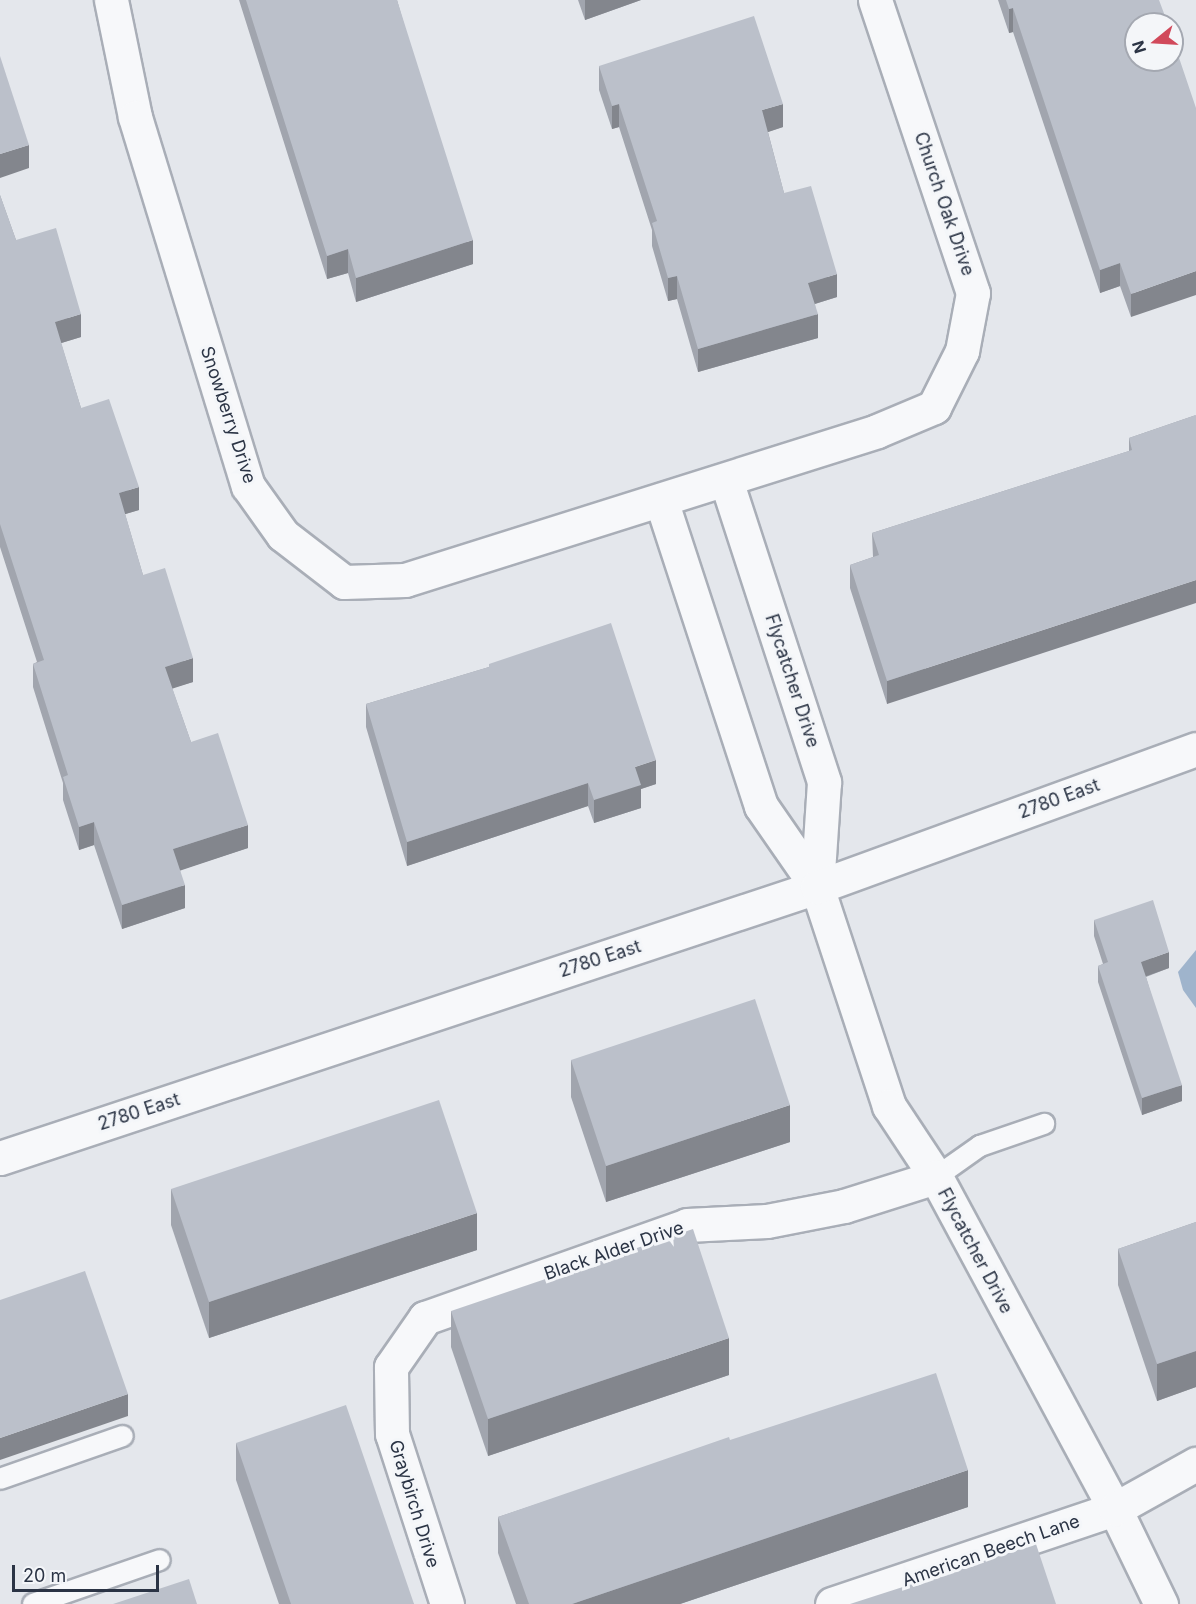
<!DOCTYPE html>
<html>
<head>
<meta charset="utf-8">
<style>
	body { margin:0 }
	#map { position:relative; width:1196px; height:1604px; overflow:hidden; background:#e4e7ec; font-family:Inter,sans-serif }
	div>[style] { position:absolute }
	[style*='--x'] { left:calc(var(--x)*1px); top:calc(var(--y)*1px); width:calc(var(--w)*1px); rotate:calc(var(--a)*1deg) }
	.water>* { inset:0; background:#9fb4cc }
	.roads { filter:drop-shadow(2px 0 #a9aeb7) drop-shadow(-2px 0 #a9aeb7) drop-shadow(0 2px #a9aeb7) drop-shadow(0 -2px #a9aeb7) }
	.service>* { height:20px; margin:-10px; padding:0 10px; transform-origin:10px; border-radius:10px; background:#f7f8fa }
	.minor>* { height:33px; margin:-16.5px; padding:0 16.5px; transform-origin:16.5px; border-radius:16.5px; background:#f7f8fa }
	.wall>* { inset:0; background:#a1a5ae }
	.shaded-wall>* { inset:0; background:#83868d }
	.building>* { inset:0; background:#bbc0ca }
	span { translate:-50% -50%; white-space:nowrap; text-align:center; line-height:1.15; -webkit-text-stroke:6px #f4f6f9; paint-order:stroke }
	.street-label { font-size:18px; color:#2b3445 }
	.north { position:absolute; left:1124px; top:12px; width:60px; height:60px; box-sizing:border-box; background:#f4f6f9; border:2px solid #a4a8b1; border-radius:50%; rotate:252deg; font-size:16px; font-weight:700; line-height:24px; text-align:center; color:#2b3445 }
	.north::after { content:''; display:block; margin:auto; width:21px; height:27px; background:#d1495b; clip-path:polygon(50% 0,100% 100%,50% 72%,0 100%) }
	.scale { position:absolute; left:12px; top:1565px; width:147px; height:27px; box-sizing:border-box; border:3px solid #2b3445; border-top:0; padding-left:8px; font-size:18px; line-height:21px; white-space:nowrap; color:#2b3445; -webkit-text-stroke:4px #f4f6f9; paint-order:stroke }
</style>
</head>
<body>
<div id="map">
	<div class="water">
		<div style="clip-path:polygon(1196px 950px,1196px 1008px,1183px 990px,1178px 972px)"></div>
	</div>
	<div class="roads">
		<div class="service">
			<div style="--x:936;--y:1177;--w:54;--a:-35.2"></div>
			<div style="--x:980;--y:1146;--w:68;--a:-19"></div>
			<div style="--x:0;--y:1479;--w:130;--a:-19.3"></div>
			<div style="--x:33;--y:1604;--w:134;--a:-19.1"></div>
		</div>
		<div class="minor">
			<div style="--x:111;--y:0;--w:119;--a:78.4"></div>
			<div style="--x:135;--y:117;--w:386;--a:73"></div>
			<div style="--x:248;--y:486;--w:60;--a:54.5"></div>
			<div style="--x:283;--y:535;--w:77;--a:37.6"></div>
			<div style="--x:344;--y:582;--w:61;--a:-1.9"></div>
			<div style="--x:405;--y:580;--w:495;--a:-17.5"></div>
			<div style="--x:877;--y:431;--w:62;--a:-22.8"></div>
			<div style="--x:934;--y:407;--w:63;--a:-63.4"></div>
			<div style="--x:962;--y:351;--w:59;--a:-79.3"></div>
			<div style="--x:973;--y:293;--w:309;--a:-108.5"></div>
			<div style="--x:726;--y:480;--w:318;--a:72"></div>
			<div style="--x:824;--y:782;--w:105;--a:93.8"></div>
			<div style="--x:661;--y:500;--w:322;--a:71.9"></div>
			<div style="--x:761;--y:806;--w:98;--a:55.3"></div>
			<div style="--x:817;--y:887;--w:231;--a:71.8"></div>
			<div style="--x:889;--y:1106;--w:85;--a:56.5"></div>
			<div style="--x:936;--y:1177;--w:377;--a:61.7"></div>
			<div style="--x:1115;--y:1509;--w:106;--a:64.2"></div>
			<div style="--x:0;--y:1158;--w:861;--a:-18.35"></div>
			<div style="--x:817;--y:887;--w:403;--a:-20"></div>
			<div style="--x:447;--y:1604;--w:179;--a:-107.9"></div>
			<div style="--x:392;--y:1434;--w:67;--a:-90.9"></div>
			<div style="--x:391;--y:1367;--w:60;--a:-55.2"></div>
			<div style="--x:425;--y:1318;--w:278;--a:-19.5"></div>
			<div style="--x:687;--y:1225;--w:80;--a:-2.9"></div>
			<div style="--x:767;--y:1221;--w:78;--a:-11"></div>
			<div style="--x:844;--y:1206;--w:96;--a:-17.5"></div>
			<div style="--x:832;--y:1604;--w:299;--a:-18.6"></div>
			<div style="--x:1115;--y:1509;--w:93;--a:-29.1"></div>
		</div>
	</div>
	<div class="wall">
		<div style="clip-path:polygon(239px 0,397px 0,473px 264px,356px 302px,348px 273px,327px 279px)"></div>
		<div style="clip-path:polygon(578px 0,641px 0,585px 20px)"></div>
		<div style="clip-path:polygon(998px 0,1159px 0,1131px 317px,1120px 286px,1100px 293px,1013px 32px,1009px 33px)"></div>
		<div style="clip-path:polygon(599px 66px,783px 127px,768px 132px,784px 193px,837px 297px,815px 304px,818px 338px,698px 372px,677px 299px,668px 301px,652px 246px,652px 230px,619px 127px,612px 129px,599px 90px)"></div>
		<div style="clip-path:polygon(0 195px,16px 240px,81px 337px,61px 343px,81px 408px,139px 510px,125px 514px,143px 575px,193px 682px,172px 688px,191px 742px,248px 848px,180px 870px,185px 908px,122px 929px,94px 845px,79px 850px,63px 800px,63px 783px,33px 687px,33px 664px,37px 662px,0 547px)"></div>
		<div style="clip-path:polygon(1196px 415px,887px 704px,850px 588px,850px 565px,873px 557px,872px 533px,1129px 451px,1129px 438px)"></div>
		<div style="clip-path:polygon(489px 664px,656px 784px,641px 789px,641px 808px,594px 823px,588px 806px,407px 866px,366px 727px,366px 704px,489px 667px)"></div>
		<div style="clip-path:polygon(1094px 920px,1169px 968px,1146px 977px,1182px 1101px,1142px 1115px,1098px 982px,1098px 966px,1103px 964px,1094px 936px)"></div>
		<div style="clip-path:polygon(571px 1060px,790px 1142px,606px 1202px,571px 1097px)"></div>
		<div style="clip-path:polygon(171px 1189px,477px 1250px,209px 1338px,171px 1225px)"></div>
		<div style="clip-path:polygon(1196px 1222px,1196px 1387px,1157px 1401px,1118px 1285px,1118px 1249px)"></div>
		<div style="clip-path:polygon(451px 1311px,729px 1375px,488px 1456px,451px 1347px)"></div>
		<div style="clip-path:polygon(730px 1440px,968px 1507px,680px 1604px,516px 1604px,498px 1553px,498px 1517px)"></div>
		<div style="clip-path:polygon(236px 1443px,414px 1604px,279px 1604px,236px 1480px)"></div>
	</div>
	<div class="shaded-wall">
		<div style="clip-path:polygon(585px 0,641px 0,585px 20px)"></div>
		<div style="clip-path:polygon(1013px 8px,1013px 32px,1009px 33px,1009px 9px)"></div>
		<div style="clip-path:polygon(619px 104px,619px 127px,612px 129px,612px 106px)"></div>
		<div style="clip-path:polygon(783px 104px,783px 127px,762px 134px,762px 110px)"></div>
		<div style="clip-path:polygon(29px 145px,29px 168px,0 178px,0 154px)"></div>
		<div style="clip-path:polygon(473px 240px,473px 264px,356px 302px,356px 278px)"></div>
		<div style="clip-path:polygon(348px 249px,348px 273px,327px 279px,327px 256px)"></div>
		<div style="clip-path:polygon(1120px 263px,1120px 286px,1100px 293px,1100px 270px)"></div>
		<div style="clip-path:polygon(1196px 271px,1196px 295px,1131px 317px,1131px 294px)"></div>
		<div style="clip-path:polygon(837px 274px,837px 297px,808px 306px,808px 283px)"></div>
		<div style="clip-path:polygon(677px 276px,677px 299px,668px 301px,668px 278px)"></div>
		<div style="clip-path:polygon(81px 314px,81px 337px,55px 345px,55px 322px)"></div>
		<div style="clip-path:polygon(818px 314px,818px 338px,698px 372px,698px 349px)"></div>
		<div style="clip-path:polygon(139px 487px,139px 510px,119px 516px,119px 493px)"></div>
		<div style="clip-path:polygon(1196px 580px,1196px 603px,887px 704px,887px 681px)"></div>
		<div style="clip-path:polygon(193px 658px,193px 682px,165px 691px,165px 667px)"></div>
		<div style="clip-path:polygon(656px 760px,656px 784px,641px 789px,641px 808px,594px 823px,594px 800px,635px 767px)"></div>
		<div style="clip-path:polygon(588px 783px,588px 806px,407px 866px,407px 842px)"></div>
		<div style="clip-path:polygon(94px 822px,94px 845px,79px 850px,79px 827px)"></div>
		<div style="clip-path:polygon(248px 825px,248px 848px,173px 873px,173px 849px)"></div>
		<div style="clip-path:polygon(185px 885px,185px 908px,122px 929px,122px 905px)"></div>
		<div style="clip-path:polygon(1169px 952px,1169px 968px,1141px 978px,1141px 962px)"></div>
		<div style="clip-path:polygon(1182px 1085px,1182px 1101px,1142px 1115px,1142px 1098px)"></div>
		<div style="clip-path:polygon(790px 1105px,790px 1142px,606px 1202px,606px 1166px)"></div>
		<div style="clip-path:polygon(477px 1213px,477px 1250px,209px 1338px,209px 1302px)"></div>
		<div style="clip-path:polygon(729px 1338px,729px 1375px,488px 1456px,488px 1419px)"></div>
		<div style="clip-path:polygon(1196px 1351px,1196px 1387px,1157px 1401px,1157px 1364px)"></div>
		<div style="clip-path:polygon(128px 1394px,128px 1416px,0 1460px,0 1438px)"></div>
		<div style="clip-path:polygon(968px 1470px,968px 1507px,680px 1604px,572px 1604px)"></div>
	</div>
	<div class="building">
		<div style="clip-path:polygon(246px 0,397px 0,473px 240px,356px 278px,348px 249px,327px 256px)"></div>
		<div style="clip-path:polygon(1006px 0,1159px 0,1168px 24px,1136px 24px,1136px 60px,1172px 60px,1172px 37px,1196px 108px,1196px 271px,1131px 294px,1120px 263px,1100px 270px,1013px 8px,1009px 9px)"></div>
		<div style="clip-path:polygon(754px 16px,783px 104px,762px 110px,784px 193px,811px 186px,837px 274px,808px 283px,818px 314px,698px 349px,677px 276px,668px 278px,652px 223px,657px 221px,619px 104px,612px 106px,599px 66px)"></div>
		<div style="clip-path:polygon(0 56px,29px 145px,0 154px)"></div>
		<div style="clip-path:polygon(0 195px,16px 240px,56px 228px,81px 314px,55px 322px,81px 408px,109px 399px,139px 487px,119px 493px,143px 575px,165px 568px,193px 658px,165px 667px,191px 742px,218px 733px,248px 825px,173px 849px,185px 885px,122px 905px,94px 822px,79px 827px,63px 777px,68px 775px,33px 664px,44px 660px,0 524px)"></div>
		<div style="clip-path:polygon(1196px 415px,1196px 580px,887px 681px,850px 565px,879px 555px,872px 533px,1132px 450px,1129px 438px)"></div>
		<div style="clip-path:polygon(611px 623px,656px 760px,635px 767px,641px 785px,594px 800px,588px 783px,407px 842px,366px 704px,489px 667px,489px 664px)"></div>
		<div style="clip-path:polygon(1153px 900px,1169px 952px,1141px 962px,1182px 1085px,1142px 1098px,1098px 966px,1108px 962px,1094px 920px)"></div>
		<div style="clip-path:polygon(755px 999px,790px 1105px,606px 1166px,571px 1060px)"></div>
		<div style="clip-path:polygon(439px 1100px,477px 1213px,209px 1302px,171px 1189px)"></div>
		<div style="clip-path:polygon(1196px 1222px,1196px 1351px,1157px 1364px,1118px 1249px)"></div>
		<div style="clip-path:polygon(693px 1229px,729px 1338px,488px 1419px,451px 1311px)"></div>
		<div style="clip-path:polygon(85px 1271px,128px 1394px,0 1438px,0 1300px)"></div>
		<div style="clip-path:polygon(936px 1373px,968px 1470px,572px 1604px,529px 1604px,498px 1517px,729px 1437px,730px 1440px)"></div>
		<div style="clip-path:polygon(346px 1405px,414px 1604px,291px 1604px,236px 1443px)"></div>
		<div style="clip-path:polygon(1036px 1544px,1056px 1604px,850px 1604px)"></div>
		<div style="clip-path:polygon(189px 1579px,197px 1604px,113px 1604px)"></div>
	</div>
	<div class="street-label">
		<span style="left:944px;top:204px;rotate:71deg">Church Oak Drive</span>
		<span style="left:228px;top:415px;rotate:72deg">Snowberry Drive</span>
		<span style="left:792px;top:681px;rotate:72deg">Flycatcher Drive</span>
		<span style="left:1059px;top:799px;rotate:-20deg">2780 East</span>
		<span style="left:600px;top:959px;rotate:-18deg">2780 East</span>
		<span style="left:139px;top:1112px;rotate:-18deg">2780 East</span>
		<span style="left:614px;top:1251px;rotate:-19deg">Black Alder Drive</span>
		<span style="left:975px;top:1251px;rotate:62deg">Flycatcher Drive</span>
		<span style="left:414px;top:1504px;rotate:73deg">Graybirch Drive</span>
		<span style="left:991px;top:1551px;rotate:-19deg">American Beech Lane</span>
	</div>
	<div class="north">N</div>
	<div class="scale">20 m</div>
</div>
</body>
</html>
